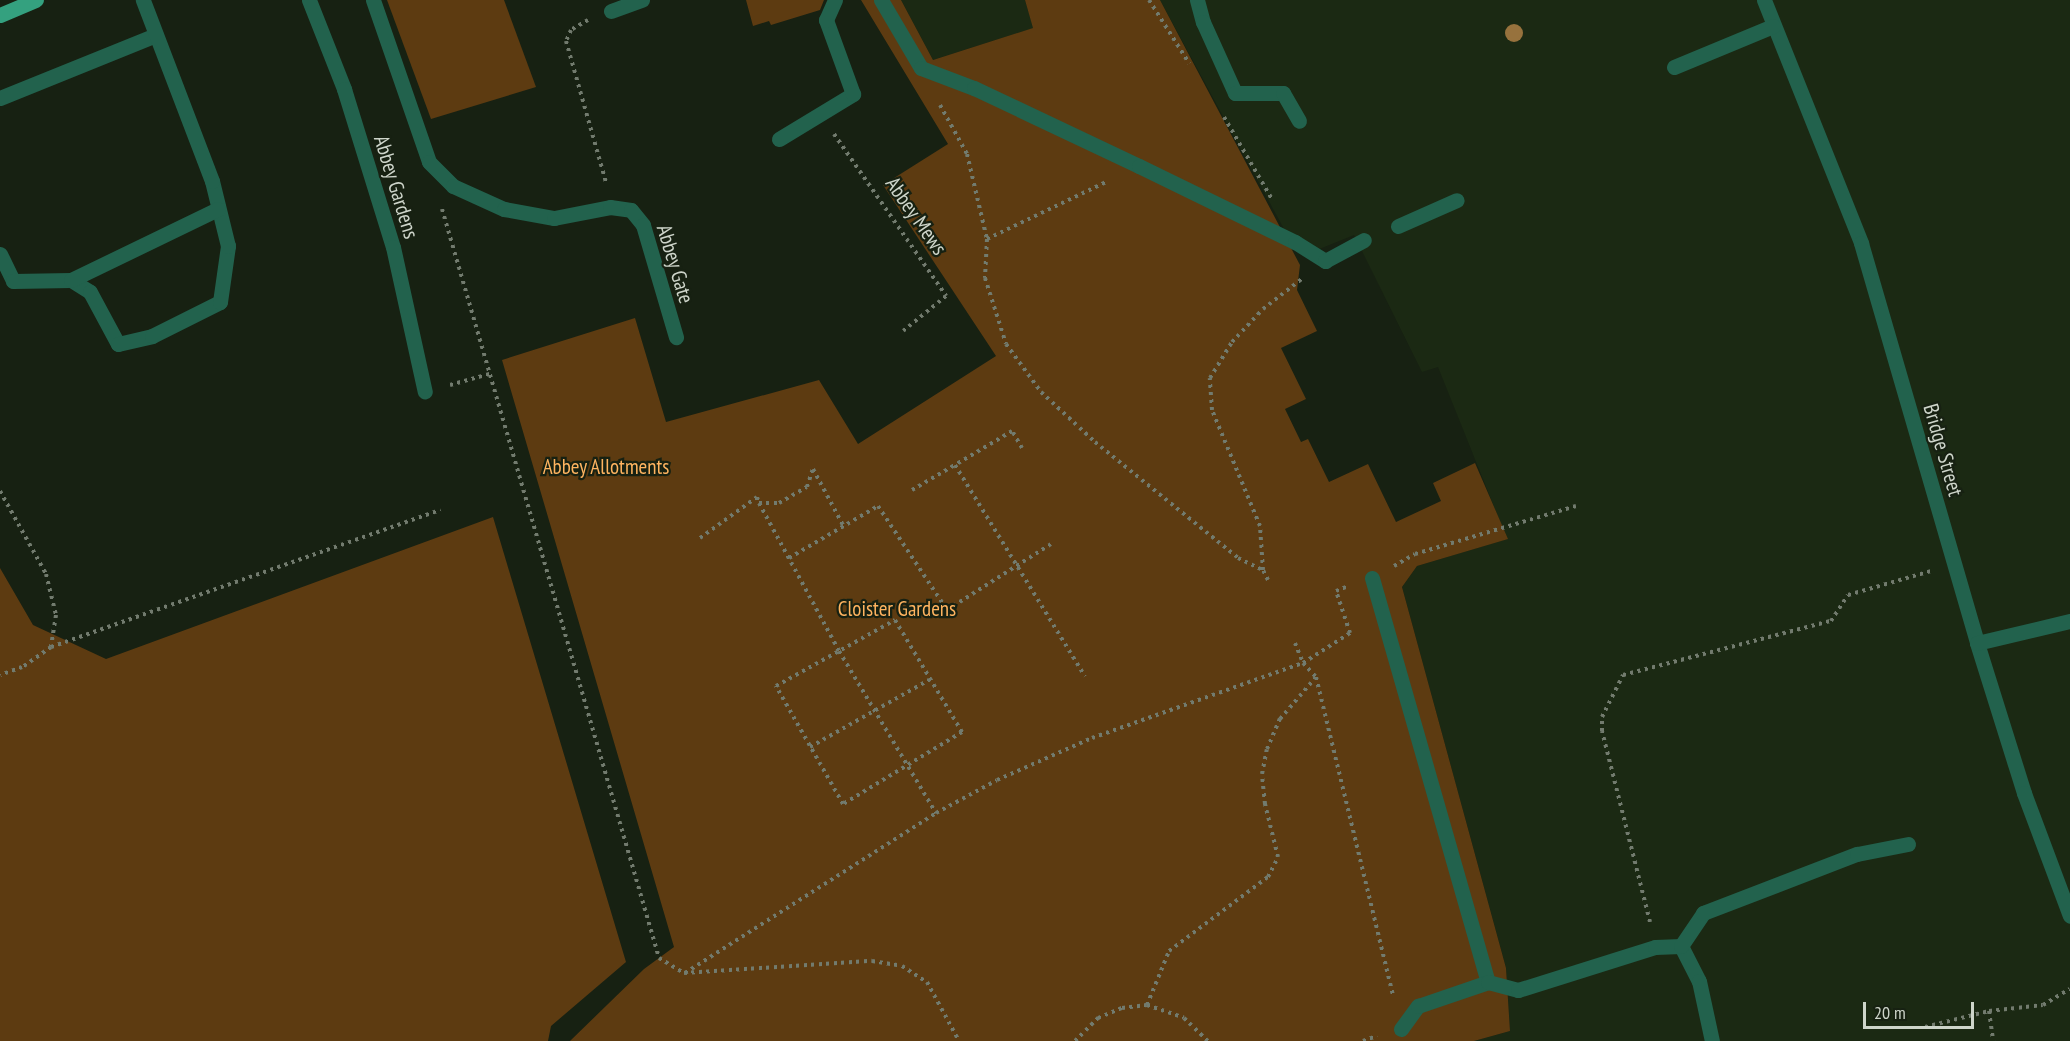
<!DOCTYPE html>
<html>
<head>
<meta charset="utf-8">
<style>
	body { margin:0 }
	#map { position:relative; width:2070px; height:1041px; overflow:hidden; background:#172112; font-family:"PT Sans Narrow",sans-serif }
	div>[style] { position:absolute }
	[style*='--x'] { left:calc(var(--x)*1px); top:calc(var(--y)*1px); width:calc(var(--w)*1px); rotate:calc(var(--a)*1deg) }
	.built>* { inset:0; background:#1b2913 }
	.green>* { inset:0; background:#5d3b11 }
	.path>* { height:4px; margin-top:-2px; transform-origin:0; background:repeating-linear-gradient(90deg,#727b6e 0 3px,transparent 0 7.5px) }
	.minor>* { height:15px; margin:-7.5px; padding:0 7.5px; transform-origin:7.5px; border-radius:7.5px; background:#22624d }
	.major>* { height:15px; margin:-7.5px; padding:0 7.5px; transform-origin:7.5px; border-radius:7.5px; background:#34a17f }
	.trees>* { width:18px; height:18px; margin:-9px; border-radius:50%; background:#97723d }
	span { translate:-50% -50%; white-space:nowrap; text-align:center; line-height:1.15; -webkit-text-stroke:4.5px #172112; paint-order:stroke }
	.street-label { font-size:21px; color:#ced5ca }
	.park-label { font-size:21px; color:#ffb460 }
	.scale { position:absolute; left:1863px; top:1002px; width:111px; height:27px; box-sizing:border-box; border:3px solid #ced5ca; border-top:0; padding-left:8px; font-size:18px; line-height:21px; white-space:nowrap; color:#ced5ca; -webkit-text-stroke:4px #172112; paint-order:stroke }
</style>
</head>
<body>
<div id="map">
	<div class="built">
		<div style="clip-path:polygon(901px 0,1025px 0,1034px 28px,933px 60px)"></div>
		<div style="clip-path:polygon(1160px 0,2070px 0,2070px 1041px,1474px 1041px,1510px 1031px,1506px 968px,1402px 587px,1417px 566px,1507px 539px,1438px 367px,1422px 372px,1354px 235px,1317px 250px,1284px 229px)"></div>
	</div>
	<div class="green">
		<div style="clip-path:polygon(387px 0,504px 0,536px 87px,431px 119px)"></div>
		<div style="clip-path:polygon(746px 0,824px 0,820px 10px,771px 25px,769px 21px,753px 26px)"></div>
		<div style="clip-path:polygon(861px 0,901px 0,933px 60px,1033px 28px,1025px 0,1160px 0,1300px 265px,1297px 290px,1317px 331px,1281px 348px,1306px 399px,1285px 409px,1301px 442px,1308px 439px,1329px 482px,1368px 464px,1396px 522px,1441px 501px,1433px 483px,1475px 463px,1508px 539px,1417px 566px,1402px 587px,1506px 968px,1510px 1031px,1474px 1041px,570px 1041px,644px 969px,674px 947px,502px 360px,635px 318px,666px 422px,819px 380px,858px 444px,996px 356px,883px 185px,948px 144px)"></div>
		<div style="clip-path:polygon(493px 517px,626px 962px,551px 1026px,548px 1041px,0 1041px,0 568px,33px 625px,106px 659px)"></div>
	</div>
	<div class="path">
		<div style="--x:1149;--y:0;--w:75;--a:57.6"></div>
		<div style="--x:588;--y:20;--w:20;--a:150"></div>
		<div style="--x:571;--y:30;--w:12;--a:114"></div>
		<div style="--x:566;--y:41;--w:147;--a:74.2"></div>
		<div style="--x:940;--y:105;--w:56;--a:61.1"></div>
		<div style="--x:967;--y:154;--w:87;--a:76.8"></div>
		<div style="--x:987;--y:239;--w:39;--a:93"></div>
		<div style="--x:985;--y:278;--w:69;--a:72.3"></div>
		<div style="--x:1006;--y:344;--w:59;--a:53.9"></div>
		<div style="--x:1041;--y:392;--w:74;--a:42.8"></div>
		<div style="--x:1095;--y:442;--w:184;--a:39"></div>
		<div style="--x:1238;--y:558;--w:28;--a:26"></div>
		<div style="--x:1224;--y:117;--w:97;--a:59.7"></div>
		<div style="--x:834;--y:134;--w:197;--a:55.3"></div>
		<div style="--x:946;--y:296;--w:55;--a:140.9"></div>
		<div style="--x:442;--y:209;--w:780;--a:73.84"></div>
		<div style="--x:659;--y:958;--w:29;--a:31"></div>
		<div style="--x:684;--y:973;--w:188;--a:-3.7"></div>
		<div style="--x:872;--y:961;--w:30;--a:9"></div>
		<div style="--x:902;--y:966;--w:30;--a:33"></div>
		<div style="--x:927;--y:982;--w:67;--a:61.5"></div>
		<div style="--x:987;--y:239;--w:134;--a:-25.6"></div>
		<div style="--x:450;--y:385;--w:41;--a:-15.8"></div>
		<div style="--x:1022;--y:448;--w:20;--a:-120"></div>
		<div style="--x:1012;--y:431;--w:66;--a:149.2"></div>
		<div style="--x:955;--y:465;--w:248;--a:58.4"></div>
		<div style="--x:912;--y:490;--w:50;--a:-30.2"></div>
		<div style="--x:0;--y:491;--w:95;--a:61"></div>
		<div style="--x:46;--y:574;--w:42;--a:76.3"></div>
		<div style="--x:56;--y:615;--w:32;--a:99"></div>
		<div style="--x:51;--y:647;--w:35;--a:145"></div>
		<div style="--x:22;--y:667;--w:23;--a:160"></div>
		<div style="--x:759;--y:503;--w:168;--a:61.6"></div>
		<div style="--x:839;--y:651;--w:189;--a:59.1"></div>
		<div style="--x:700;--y:538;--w:70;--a:-35.7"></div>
		<div style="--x:757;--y:497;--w:6;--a:72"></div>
		<div style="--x:759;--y:503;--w:20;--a:0"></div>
		<div style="--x:779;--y:503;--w:32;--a:-30"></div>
		<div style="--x:807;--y:487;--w:19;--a:-72"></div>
		<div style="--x:813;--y:469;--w:66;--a:61.9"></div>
		<div style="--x:789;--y:558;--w:103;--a:-30.3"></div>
		<div style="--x:878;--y:506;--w:125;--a:56.4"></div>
		<div style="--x:947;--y:610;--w:123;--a:-32.4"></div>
		<div style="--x:1394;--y:566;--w:24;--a:-30"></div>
		<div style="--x:1415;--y:554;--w:168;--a:-16.6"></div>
		<div style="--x:1268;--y:580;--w:11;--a:-117"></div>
		<div style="--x:1263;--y:570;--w:44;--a:-93.9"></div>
		<div style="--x:1260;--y:526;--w:126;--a:-112.5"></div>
		<div style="--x:1212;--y:410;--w:32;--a:-94"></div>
		<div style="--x:1210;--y:378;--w:42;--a:-58.6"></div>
		<div style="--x:1232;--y:342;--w:45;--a:-46.8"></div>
		<div style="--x:1263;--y:309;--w:51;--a:-37.8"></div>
		<div style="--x:895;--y:620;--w:131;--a:59.1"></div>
		<div style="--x:962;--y:732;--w:139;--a:148.8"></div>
		<div style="--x:843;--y:804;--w:136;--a:-119.6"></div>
		<div style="--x:776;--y:686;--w:136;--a:-29"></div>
		<div style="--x:1295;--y:643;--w:22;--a:68"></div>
		<div style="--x:1303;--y:663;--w:19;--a:47"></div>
		<div style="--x:1316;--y:677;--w:328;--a:76.4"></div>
		<div style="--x:51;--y:647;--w:413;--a:-19.4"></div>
		<div style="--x:810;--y:747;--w:137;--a:-29.4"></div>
		<div style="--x:1650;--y:922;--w:197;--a:-104.1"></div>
		<div style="--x:1602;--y:731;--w:14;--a:-90"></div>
		<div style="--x:1602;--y:717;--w:47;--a:-63.4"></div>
		<div style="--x:1623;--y:675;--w:215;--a:-14.6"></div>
		<div style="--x:1831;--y:621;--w:31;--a:-57"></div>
		<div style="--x:1848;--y:595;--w:86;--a:-16.1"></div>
		<div style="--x:685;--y:973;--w:298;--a:-32.5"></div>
		<div style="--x:936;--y:813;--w:69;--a:-28.4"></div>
		<div style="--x:997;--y:780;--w:104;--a:-23.9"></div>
		<div style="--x:1092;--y:738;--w:224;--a:-19.6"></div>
		<div style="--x:1303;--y:663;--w:56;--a:-32.6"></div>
		<div style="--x:1350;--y:633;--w:44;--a:-108.4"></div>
		<div style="--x:1336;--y:591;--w:11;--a:-22"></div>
		<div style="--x:1147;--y:1005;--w:39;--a:19"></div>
		<div style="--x:1184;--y:1018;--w:33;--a:44"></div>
		<div style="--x:1989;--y:1011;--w:30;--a:82"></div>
		<div style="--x:1925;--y:1027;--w:66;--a:-14"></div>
		<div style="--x:1989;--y:1011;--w:54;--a:-6.3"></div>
		<div style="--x:2043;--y:1005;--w:31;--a:-31"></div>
		<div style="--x:1075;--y:1041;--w:33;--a:-45"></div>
		<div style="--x:1098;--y:1018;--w:26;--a:-23"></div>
		<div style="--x:1122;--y:1008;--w:25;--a:-7"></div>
		<div style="--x:1147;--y:1005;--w:58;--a:-67.8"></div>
		<div style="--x:1169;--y:951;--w:124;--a:-36.8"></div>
		<div style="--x:1268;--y:877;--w:22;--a:-63"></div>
		<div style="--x:1278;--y:857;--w:55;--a:-103.8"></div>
		<div style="--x:1265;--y:804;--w:30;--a:-96"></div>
		<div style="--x:1262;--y:774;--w:25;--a:-79"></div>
		<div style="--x:1267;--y:749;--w:33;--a:-67"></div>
		<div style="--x:1280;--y:719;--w:55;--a:-49.4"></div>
		<div style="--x:1363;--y:1041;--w:15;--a:-20"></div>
	</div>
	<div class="minor">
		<div style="--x:309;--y:0;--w:96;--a:68.5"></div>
		<div style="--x:344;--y:89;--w:165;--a:72.8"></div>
		<div style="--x:393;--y:247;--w:148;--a:77.6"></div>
		<div style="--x:373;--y:0;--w:171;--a:70.9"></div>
		<div style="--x:429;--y:162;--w:34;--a:45"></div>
		<div style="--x:453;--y:186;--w:56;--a:24.3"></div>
		<div style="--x:504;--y:209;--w:51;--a:10.2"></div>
		<div style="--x:554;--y:218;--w:57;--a:-11.1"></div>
		<div style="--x:610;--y:207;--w:21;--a:8"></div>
		<div style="--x:631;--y:210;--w:19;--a:51"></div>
		<div style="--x:643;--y:225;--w:117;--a:73.6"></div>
		<div style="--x:881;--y:0;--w:79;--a:59.5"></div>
		<div style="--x:921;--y:68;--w:57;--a:20.7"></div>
		<div style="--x:974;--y:88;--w:183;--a:25.3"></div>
		<div style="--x:1139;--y:166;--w:174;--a:26"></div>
		<div style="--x:1295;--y:242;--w:36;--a:32"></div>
		<div style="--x:1325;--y:261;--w:44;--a:-28.3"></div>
		<div style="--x:1197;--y:0;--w:23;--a:75"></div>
		<div style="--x:1203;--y:22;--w:78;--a:65.7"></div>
		<div style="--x:1235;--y:93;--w:48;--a:0"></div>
		<div style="--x:1283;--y:93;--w:32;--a:60"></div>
		<div style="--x:1764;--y:0;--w:262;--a:68.2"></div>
		<div style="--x:1861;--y:243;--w:416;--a:73.8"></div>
		<div style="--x:1977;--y:643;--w:157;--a:72.6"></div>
		<div style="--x:2024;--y:793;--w:131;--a:69.5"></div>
		<div style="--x:611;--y:11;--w:33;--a:-20"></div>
		<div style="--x:1674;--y:67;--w:107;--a:-22.5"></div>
		<div style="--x:0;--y:98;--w:168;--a:-22"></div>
		<div style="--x:779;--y:139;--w:87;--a:-31.3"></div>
		<div style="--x:853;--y:94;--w:79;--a:-110"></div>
		<div style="--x:826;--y:20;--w:22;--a:-66"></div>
		<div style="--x:1398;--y:226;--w:64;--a:-23.8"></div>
		<div style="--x:0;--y:254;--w:30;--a:64"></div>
		<div style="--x:13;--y:281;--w:58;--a:-1"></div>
		<div style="--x:71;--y:280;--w:22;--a:32"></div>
		<div style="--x:90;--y:292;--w:59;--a:61.7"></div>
		<div style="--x:118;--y:344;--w:35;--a:-13"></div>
		<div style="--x:152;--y:336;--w:76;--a:-26.6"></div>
		<div style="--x:220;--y:302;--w:57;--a:-81.9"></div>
		<div style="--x:228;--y:246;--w:67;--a:-103.8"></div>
		<div style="--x:212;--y:181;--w:194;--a:-110.9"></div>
		<div style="--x:71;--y:280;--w:163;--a:-25.8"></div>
		<div style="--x:1372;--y:578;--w:420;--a:74"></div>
		<div style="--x:1977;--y:643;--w:96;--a:-13.3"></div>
		<div style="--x:1681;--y:946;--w:39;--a:63"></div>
		<div style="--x:1699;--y:981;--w:61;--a:77.8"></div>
		<div style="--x:1401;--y:1029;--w:29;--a:-54"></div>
		<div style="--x:1418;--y:1006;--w:74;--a:-18.9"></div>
		<div style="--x:1488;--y:982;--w:31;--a:15"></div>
		<div style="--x:1518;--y:990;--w:144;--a:-17.4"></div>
		<div style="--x:1655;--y:947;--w:26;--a:-2"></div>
		<div style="--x:1681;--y:946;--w:40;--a:-56"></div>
		<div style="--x:1703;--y:913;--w:165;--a:-21"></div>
		<div style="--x:1857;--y:854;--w:52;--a:-11.1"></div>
	</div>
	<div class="major">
		<div style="--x:0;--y:15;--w:39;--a:-23"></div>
	</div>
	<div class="trees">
		<div style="left:1514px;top:33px"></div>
	</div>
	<div class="street-label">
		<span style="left:396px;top:187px;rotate:73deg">Abbey Gardens</span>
		<span style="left:916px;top:216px;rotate:55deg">Abbey Mews</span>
		<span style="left:675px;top:264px;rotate:73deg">Abbey Gate</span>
		<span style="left:1943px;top:450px;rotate:74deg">Bridge Street</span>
	</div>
	<div class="park-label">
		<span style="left:606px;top:467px">Abbey Allotments</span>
		<span style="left:897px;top:609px">Cloister Gardens</span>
	</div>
	<div class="scale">20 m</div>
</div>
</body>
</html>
